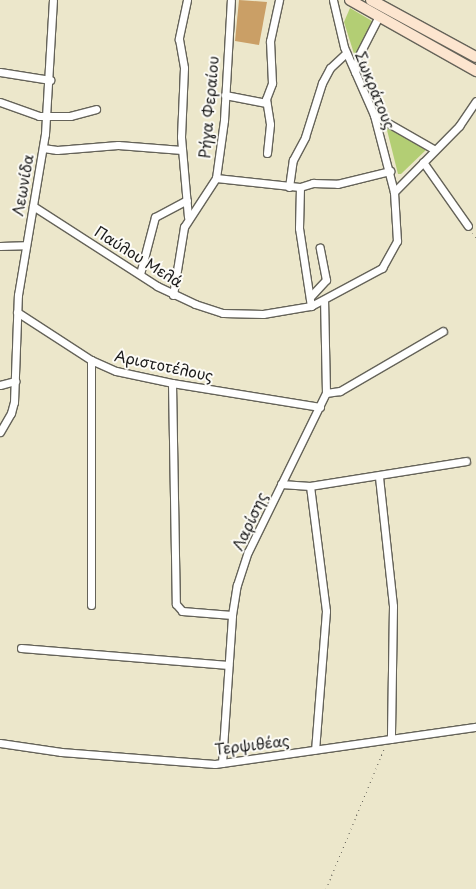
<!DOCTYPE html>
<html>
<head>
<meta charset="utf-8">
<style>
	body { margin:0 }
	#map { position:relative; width:476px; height:889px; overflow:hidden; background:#ece7cb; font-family:"Playpen Sans",sans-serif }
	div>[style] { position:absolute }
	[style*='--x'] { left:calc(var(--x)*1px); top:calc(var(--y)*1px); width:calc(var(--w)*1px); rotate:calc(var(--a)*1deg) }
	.green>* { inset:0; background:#b3ce74 }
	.building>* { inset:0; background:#ca9f66 }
	.path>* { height:1px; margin-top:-0.5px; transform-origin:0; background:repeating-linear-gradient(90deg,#656359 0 1px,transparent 0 5px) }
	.roads { filter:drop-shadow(1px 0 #656359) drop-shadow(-1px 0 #656359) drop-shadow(0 1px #656359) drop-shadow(0 -1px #656359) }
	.street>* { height:7px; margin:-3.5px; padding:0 3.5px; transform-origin:3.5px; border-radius:3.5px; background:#fff }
	.secondary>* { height:10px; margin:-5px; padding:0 5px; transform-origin:5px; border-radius:5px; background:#fce5cf }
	span { translate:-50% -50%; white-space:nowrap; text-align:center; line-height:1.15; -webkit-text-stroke:4px #fdfcf7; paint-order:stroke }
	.street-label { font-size:15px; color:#1c1c1c }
</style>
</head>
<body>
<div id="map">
	<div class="green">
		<div style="clip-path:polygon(350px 8px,372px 21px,355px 57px,344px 22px)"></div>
		<div style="clip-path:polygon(385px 122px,427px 149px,401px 174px,398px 174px)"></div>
	</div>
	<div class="building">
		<div style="clip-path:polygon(239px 0,267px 2px,259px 45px,235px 41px)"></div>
	</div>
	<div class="path">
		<div style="--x:472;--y:233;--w:6;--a:51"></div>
		<div style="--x:326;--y:889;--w:152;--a:-67.5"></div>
	</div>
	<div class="roads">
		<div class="street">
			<div style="--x:187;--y:0;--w:40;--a:102"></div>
			<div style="--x:179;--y:39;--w:29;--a:80"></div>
			<div style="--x:184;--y:68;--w:69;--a:92.5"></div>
			<div style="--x:181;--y:137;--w:80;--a:85"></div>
			<div style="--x:0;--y:72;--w:51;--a:9.1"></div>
			<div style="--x:355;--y:72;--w:15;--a:-79"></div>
			<div style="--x:358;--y:57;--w:44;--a:-62.9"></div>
			<div style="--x:225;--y:95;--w:42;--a:11"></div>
			<div style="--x:0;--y:102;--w:41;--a:19.7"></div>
			<div style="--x:39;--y:116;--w:31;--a:0"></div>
			<div style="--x:70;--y:116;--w:27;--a:-15"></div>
			<div style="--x:374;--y:115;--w:70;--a:29.8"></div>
			<div style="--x:43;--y:148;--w:14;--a:8"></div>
			<div style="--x:57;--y:150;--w:61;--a:-4.7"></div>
			<div style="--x:118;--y:145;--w:64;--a:4.5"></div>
			<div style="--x:267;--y:153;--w:29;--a:-84"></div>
			<div style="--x:270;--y:124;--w:25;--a:-99"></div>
			<div style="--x:266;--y:99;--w:17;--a:-69"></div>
			<div style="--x:272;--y:83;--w:42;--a:-92.7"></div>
			<div style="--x:270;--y:41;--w:42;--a:-77.6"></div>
			<div style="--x:423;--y:162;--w:78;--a:54.9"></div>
			<div style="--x:216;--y:178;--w:84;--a:6.1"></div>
			<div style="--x:300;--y:187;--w:14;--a:-17"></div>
			<div style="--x:313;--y:183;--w:24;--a:2"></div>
			<div style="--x:337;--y:184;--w:55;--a:-13.8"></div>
			<div style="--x:289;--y:187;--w:27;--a:-82"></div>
			<div style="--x:293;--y:160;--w:26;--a:-62"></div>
			<div style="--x:305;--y:137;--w:57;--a:-72.5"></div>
			<div style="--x:322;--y:83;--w:17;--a:-62"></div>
			<div style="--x:330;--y:68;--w:22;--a:-43"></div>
			<div style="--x:300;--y:187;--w:41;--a:91.4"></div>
			<div style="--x:299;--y:228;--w:79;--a:81.3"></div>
			<div style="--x:394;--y:192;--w:93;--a:-45.4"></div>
			<div style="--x:459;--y:126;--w:30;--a:-56"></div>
			<div style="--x:33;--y:206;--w:148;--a:32.8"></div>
			<div style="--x:157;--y:286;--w:42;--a:25.3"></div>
			<div style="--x:195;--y:304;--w:29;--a:18"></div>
			<div style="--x:223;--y:313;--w:40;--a:1.4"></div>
			<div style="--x:263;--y:314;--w:49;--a:-9.5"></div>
			<div style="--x:311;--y:306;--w:81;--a:-28.2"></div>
			<div style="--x:382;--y:268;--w:31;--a:-61"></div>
			<div style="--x:397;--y:241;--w:49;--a:-93.5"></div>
			<div style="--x:394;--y:192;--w:80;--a:-104.6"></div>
			<div style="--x:374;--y:115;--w:74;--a:-113.8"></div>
			<div style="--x:344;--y:47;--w:48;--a:-103.2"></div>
			<div style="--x:0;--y:246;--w:25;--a:-2"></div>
			<div style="--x:140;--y:274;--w:59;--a:-75.3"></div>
			<div style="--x:155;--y:217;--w:36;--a:-28"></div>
			<div style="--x:173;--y:295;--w:69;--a:-80.8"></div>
			<div style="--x:184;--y:227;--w:59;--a:-56.9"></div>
			<div style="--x:216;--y:178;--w:59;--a:-82.1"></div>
			<div style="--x:224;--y:120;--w:120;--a:-86.7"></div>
			<div style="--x:311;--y:296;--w:22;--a:-47"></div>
			<div style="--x:326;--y:280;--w:33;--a:-101"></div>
			<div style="--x:17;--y:312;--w:88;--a:33"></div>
			<div style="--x:91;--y:360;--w:27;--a:24"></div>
			<div style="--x:116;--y:371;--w:57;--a:12.1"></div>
			<div style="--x:172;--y:383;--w:150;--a:9.2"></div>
			<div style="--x:172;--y:383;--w:221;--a:89"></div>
			<div style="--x:176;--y:604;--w:9;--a:49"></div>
			<div style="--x:182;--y:611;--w:50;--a:4.6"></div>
			<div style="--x:0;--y:385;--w:16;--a:-15"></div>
			<div style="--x:326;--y:393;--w:14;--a:-8"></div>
			<div style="--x:340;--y:391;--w:119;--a:-30.2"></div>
			<div style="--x:0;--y:432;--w:22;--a:-60"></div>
			<div style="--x:11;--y:413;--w:11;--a:-75"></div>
			<div style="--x:14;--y:402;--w:107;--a:-87.9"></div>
			<div style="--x:18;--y:295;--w:163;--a:-80.5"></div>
			<div style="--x:45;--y:134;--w:134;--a:-86.6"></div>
			<div style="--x:379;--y:477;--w:130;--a:83.8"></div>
			<div style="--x:393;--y:606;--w:133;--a:90.9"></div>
			<div style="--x:281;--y:484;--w:29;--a:4"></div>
			<div style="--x:310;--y:486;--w:158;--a:-9.1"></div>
			<div style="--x:310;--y:486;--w:126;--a:82.7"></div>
			<div style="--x:326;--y:611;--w:139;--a:94.5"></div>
			<div style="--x:91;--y:605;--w:245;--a:-90"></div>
			<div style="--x:21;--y:648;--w:208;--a:4.7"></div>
			<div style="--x:0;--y:743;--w:62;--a:8.4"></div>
			<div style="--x:61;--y:752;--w:154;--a:4.5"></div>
			<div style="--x:215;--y:764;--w:264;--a:-8.1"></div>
			<div style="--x:222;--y:763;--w:148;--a:-86.1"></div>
			<div style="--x:232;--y:615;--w:30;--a:-81"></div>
			<div style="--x:237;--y:585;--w:35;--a:-72"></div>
			<div style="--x:248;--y:552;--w:177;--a:-63.9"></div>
			<div style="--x:326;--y:393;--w:92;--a:-91.2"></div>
		</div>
		<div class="secondary">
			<div style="--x:350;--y:0;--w:145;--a:29.4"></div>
			<div style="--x:371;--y:0;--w:119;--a:28.5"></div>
		</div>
	</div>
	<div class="street-label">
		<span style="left:376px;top:90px;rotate:68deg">Σωκράτους</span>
		<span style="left:208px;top:107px;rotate:-85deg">Ρήγα Φεραίου</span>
		<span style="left:22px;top:185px;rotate:-80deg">Λεωνίδα</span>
		<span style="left:139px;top:256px;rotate:32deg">Παύλου Μελά</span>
		<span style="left:164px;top:365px;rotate:12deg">Αριστοτέλους</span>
		<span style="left:249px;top:521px;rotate:-65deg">Λαρίσης</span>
		<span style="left:252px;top:744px;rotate:-7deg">Τερψιθέας</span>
	</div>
</div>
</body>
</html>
